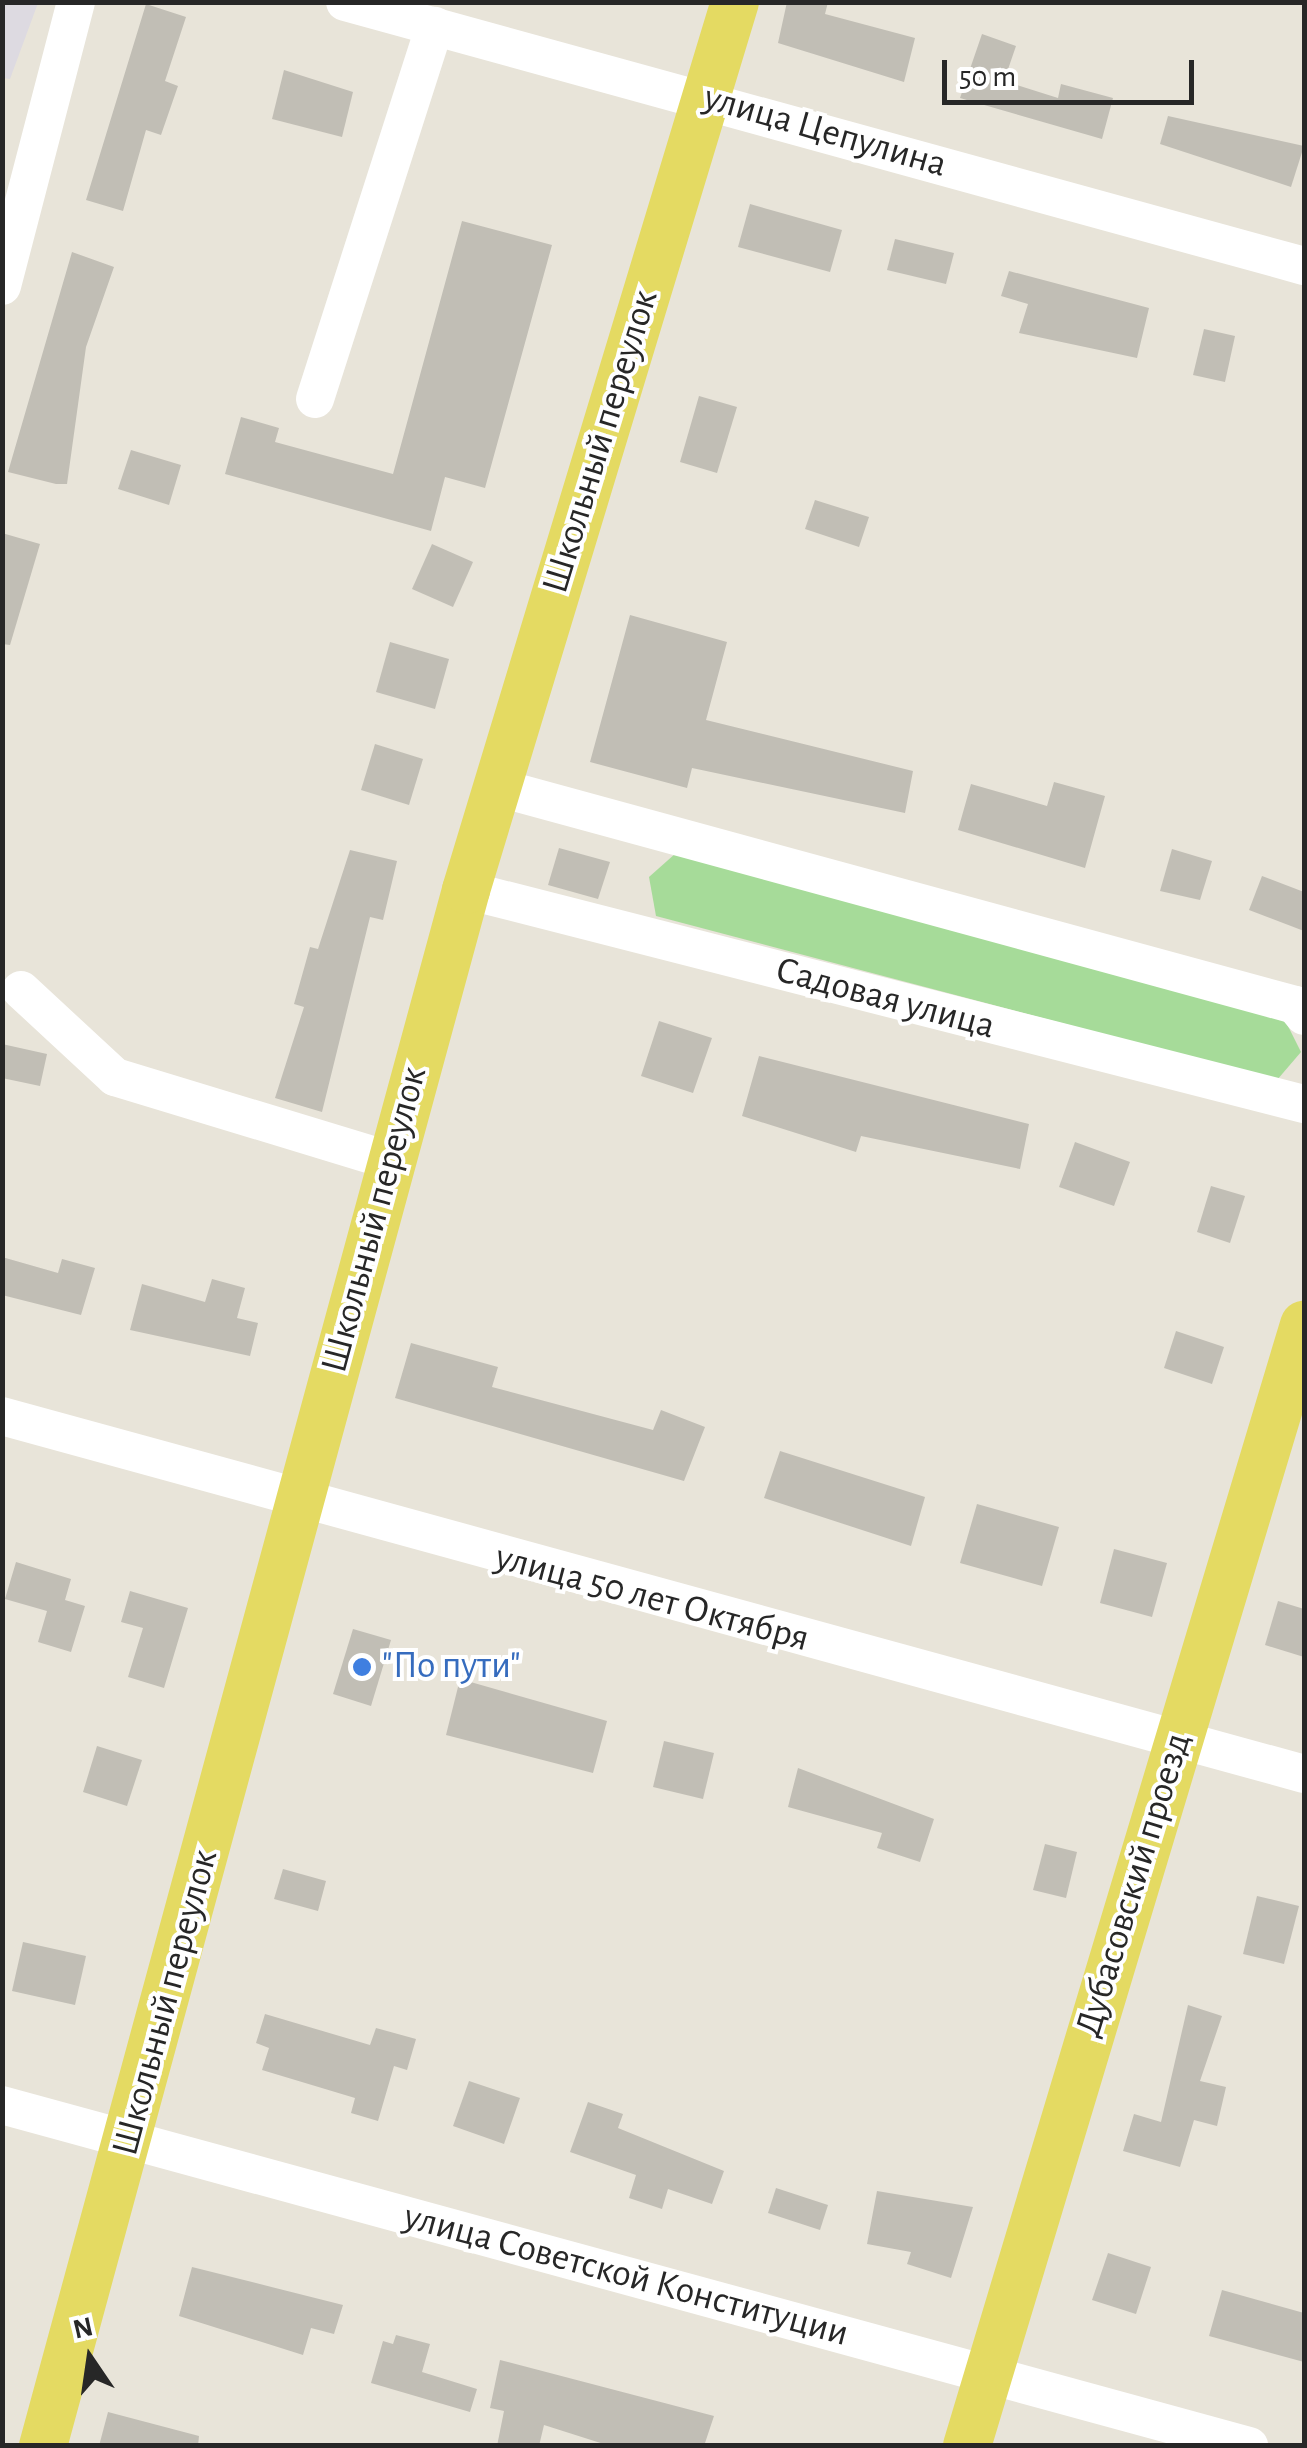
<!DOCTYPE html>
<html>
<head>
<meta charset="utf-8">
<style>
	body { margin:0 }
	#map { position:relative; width:1307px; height:2448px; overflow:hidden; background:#e8e4d9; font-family:"Alegreya Sans",sans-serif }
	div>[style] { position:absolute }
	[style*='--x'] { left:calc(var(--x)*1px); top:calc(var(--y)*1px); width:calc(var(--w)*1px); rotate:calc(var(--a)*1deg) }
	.industrial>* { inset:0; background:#dddae1 }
	.green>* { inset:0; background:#a6db99 }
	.building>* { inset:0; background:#c1beb5 }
	.minor>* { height:38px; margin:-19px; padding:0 19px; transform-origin:19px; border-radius:19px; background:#fff }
	.major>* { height:48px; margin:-24px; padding:0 24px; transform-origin:24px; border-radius:24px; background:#e4da62 }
	.dots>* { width:28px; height:28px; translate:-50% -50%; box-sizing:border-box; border:5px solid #fff; border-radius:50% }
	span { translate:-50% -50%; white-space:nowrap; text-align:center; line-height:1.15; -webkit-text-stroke:8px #fff; paint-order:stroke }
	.street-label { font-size:38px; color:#272727 }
	.shop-label { font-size:38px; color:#366cbe }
	.left { translate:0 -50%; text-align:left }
	.frame { position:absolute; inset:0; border:5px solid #272727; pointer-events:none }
	.north { position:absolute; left:40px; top:2308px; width:100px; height:100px; -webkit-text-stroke:8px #fff; paint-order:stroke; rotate:347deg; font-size:28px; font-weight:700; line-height:40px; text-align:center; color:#272727 }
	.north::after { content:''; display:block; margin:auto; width:35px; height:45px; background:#272727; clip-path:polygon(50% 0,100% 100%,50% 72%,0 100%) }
	.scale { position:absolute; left:942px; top:60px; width:252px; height:45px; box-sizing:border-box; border:5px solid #272727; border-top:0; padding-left:12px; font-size:30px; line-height:35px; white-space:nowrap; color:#272727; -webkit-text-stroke:8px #fff; paint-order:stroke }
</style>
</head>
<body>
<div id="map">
	<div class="industrial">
		<div style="clip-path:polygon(2px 3px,38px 3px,10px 79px,3px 78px)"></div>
	</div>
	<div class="green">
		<div style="clip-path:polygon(676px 853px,1284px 1018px,1301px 1052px,1277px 1080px,656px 916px,649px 877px)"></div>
	</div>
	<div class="building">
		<div style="clip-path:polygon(787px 2px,828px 2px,825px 14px,915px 38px,904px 82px,778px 43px)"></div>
		<div style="clip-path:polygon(146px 4px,186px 17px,165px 81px,178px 86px,161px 135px,146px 130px,123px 211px,86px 200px)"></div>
		<div style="clip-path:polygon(982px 34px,1016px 46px,1004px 81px,1058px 98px,1061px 84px,1113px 98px,1102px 139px,960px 98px)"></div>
		<div style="clip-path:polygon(284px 70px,353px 92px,342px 137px,272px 119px)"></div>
		<div style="clip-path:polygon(1168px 116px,1304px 146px,1291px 187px,1160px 144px)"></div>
		<div style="clip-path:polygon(750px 204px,842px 230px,830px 272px,738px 247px)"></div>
		<div style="clip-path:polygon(462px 221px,552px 245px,485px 488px,445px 477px,431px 531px,225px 474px,241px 417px,279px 428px,275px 442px,393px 474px)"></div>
		<div style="clip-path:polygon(895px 239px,954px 253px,946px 284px,887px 270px)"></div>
		<div style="clip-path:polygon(72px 252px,114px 267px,86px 347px,67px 484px,56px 484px,8px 472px)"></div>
		<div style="clip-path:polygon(1009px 271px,1149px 308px,1137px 358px,1019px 333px,1028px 304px,1001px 296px)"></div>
		<div style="clip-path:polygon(1204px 329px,1235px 336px,1225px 382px,1193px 375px)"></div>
		<div style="clip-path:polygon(699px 396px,737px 407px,717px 473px,680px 462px)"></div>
		<div style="clip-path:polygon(131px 450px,181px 465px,169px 505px,118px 489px)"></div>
		<div style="clip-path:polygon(815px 500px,869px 517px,859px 547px,805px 529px)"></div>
		<div style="clip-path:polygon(2px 533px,40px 544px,10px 645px,2px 644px)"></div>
		<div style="clip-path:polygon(432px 544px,473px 562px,453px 607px,412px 589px)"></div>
		<div style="clip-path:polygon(630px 615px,727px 642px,706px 720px,913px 771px,905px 813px,692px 768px,687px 788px,590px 762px)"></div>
		<div style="clip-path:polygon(390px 642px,449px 659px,435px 709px,376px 692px)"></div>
		<div style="clip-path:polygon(375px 744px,423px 759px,409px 805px,361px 790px)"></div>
		<div style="clip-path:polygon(1054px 782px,1105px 796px,1085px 868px,958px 830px,971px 784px,1047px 806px)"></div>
		<div style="clip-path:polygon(559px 848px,610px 862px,598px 899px,548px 885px)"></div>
		<div style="clip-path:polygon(1172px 849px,1212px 861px,1200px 900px,1160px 891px)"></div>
		<div style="clip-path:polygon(350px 850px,397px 861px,383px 920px,370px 917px,322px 1112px,275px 1098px,304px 1007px,294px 1004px,310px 947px,318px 949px)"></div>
		<div style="clip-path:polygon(1262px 876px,1304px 892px,1304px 931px,1249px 910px)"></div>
		<div style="clip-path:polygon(659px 1021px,712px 1038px,693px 1093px,641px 1076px)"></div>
		<div style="clip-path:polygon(2px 1044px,47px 1054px,40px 1086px,2px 1078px)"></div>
		<div style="clip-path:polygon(759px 1056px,1029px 1124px,1020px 1169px,861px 1136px,856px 1152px,742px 1116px)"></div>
		<div style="clip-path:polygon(1075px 1142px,1130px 1162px,1114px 1206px,1059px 1187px)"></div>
		<div style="clip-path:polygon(1211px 1186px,1245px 1196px,1230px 1243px,1197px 1232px)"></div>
		<div style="clip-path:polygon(2px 1257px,58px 1273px,62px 1259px,95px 1268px,81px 1315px,2px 1295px)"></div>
		<div style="clip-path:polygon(212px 1279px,245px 1288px,237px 1318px,258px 1323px,250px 1356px,130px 1330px,142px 1284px,205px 1302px)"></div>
		<div style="clip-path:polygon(1176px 1331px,1224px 1347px,1212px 1384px,1164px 1368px)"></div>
		<div style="clip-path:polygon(411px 1343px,498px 1367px,492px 1387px,653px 1430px,661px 1410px,705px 1427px,684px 1481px,395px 1398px)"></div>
		<div style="clip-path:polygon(780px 1451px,925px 1497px,911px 1546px,764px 1498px)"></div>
		<div style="clip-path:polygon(977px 1504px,1059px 1527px,1042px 1586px,960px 1563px)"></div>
		<div style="clip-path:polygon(1114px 1549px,1167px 1563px,1152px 1617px,1100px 1603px)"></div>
		<div style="clip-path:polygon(16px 1562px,71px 1579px,65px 1600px,85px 1606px,71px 1652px,38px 1642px,47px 1611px,5px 1599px)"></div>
		<div style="clip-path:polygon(130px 1591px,188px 1608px,164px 1688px,128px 1677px,143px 1628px,121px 1622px)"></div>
		<div style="clip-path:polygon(1278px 1601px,1304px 1609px,1304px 1657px,1265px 1645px)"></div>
		<div style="clip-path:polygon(353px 1629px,391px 1640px,371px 1706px,333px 1694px)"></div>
		<div style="clip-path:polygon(460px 1679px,607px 1721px,593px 1773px,446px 1735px)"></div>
		<div style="clip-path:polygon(664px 1741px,714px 1753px,703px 1799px,653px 1787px)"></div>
		<div style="clip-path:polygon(97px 1746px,142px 1760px,127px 1806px,83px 1792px)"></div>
		<div style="clip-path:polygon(798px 1768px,934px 1819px,920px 1862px,877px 1848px,882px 1833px,788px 1807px)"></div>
		<div style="clip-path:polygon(1045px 1844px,1077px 1852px,1066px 1898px,1033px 1890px)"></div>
		<div style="clip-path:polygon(283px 1869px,326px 1881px,318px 1911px,274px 1899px)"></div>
		<div style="clip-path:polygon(1257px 1896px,1299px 1906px,1284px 1964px,1243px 1954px)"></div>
		<div style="clip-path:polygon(23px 1942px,86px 1956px,75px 2005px,12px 1991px)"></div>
		<div style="clip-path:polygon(1188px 2005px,1222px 2016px,1200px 2081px,1226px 2087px,1217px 2126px,1194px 2120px,1180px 2167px,1123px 2151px,1134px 2114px,1161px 2122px)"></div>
		<div style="clip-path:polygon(265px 2014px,370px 2045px,376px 2028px,416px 2039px,407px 2070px,394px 2066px,378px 2121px,351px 2113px,355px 2098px,262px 2070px,269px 2048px,256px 2043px)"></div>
		<div style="clip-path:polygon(469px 2081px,520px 2098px,504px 2144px,453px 2126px)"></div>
		<div style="clip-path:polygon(588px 2102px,623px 2114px,618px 2128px,724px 2171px,712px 2204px,668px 2189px,662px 2209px,629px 2198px,636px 2175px,570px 2152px)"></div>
		<div style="clip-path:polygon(776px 2188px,828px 2205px,820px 2230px,768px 2213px)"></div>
		<div style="clip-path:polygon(877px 2191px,973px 2207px,951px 2278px,907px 2264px,911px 2252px,867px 2244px)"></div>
		<div style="clip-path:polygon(1108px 2253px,1151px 2267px,1136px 2314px,1092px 2300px)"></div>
		<div style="clip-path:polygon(192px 2267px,343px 2305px,334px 2334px,311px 2328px,303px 2355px,179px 2316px)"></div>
		<div style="clip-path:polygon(1222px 2290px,1304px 2313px,1304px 2362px,1209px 2336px)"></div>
		<div style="clip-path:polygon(396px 2335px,430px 2344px,422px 2372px,477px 2389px,470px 2412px,371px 2383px,383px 2341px,393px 2344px)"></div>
		<div style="clip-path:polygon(500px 2360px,714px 2416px,704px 2446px,610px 2446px,544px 2425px,539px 2446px,497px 2446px,504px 2411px,490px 2408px)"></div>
		<div style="clip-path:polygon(108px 2412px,199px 2436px,198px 2446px,99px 2446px)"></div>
	</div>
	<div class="minor">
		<div style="--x:345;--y:2;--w:995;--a:15.39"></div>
		<div style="--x:2;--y:286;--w:293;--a:-75.4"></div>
		<div style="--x:315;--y:399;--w:392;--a:-72.2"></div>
		<div style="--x:496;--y:787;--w:828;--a:15.26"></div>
		<div style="--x:1295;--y:1005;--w:14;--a:51"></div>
		<div style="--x:466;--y:890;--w:865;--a:14.33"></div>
		<div style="--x:21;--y:990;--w:128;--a:42.8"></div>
		<div style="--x:115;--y:1077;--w:289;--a:16.9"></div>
		<div style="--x:2;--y:1416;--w:1350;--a:15.37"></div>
		<div style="--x:2;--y:2105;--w:1293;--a:15.29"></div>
	</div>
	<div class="major">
		<div style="--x:43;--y:2446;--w:1612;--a:-74.79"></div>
		<div style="--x:466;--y:890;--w:928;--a:-73.15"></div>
		<div style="--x:967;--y:2446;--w:1171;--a:-73.27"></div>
	</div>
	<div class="dots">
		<div style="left:362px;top:1667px;background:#3f7fe0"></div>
	</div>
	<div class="street-label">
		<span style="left:825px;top:132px;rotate:16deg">улица Цепулина</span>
		<span style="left:601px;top:442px;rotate:-73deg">Школьный переулок</span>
		<span style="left:885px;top:999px;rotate:15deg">Садовая улица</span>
		<span style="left:375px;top:1220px;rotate:-75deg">Школьный переулок</span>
		<span style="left:652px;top:1599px;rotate:15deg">улица 50 лет Октября</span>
		<span style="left:1134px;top:1885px;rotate:-73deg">Дубасовский проезд</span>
		<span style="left:166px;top:2003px;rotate:-75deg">Школьный переулок</span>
		<span style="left:626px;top:2276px;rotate:15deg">улица Советской Конституции</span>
	</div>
	<div class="shop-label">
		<span class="left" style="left:382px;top:1667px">"По пути"</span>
	</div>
	<div class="frame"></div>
	<div class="north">N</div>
	<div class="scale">50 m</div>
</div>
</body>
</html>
